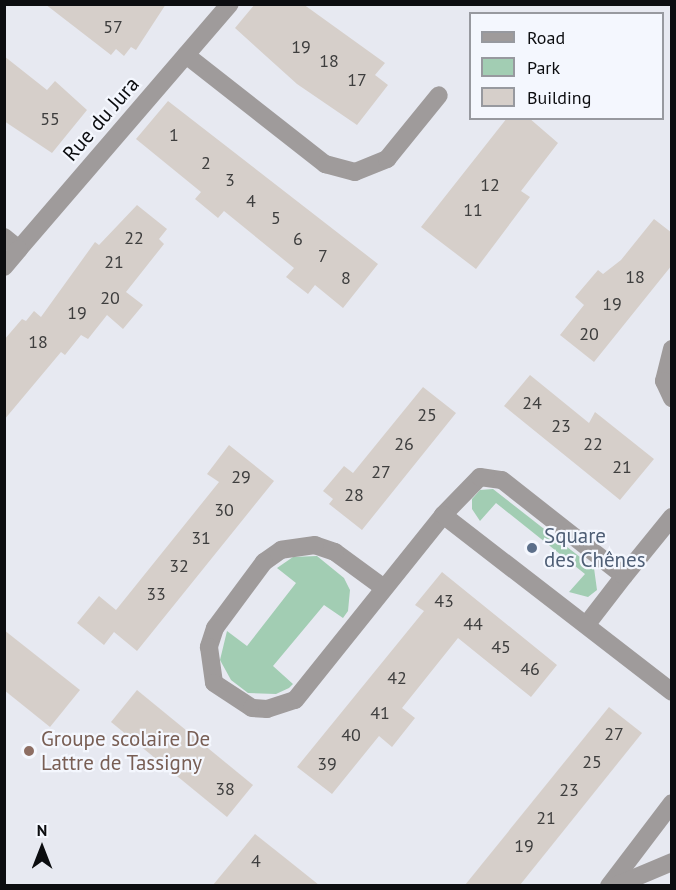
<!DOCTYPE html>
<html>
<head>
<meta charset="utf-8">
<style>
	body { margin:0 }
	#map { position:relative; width:676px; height:890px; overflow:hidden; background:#e7e9f1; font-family:"PT Sans",sans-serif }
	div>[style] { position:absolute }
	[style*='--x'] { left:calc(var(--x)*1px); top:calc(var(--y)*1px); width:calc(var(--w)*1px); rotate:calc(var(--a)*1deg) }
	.green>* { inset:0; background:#a2cdb3 }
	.building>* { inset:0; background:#d6cfca }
	.street>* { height:18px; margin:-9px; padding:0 9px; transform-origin:9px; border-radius:9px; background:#9f9b9b }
	.dots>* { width:16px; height:16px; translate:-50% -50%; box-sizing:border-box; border:3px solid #f4f7fe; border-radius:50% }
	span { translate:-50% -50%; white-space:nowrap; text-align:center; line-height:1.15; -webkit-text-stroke:4.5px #f4f7fe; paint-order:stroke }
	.number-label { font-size:18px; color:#3e3e3e }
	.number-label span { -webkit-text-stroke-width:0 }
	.street-label { font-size:21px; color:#0c0d10 }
	.service-label { font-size:21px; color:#4e5e75 }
	.left { translate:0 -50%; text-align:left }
	.education-label { font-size:21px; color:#785e54 }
	.frame { position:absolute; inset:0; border:6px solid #0c0d10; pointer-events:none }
	.legend { position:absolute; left:469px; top:12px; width:195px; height:108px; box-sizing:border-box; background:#f4f7fe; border:2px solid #97999f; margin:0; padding:8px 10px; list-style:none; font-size:18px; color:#0c0d10 }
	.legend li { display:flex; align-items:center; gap:12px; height:30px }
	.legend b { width:30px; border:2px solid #97999f }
	.north { position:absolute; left:12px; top:818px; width:60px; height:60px; -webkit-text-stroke:4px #f4f7fe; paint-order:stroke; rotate:0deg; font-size:16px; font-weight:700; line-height:24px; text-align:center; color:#0c0d10 }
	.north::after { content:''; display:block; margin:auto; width:21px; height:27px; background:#0c0d10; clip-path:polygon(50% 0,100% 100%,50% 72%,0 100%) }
</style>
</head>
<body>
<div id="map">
	<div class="green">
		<div style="clip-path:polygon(493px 489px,594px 568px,597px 590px,588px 597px,569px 592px,585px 574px,496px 503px,480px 521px,472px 509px,472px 499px,480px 490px)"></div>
		<div style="clip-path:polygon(317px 556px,344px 578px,350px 590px,348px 611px,343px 618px,324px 605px,273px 666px,293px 684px,289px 688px,276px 694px,248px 693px,231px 680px,220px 660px,227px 631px,247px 646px,296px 583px,277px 568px,293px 557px)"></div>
	</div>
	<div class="building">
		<div style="clip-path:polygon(45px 4px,166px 4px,136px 50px,131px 47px,124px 56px,116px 49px,111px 55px)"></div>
		<div style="clip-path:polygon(255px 4px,303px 4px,385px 63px,375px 75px,388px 85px,357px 125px,297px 84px,235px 28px)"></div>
		<div style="clip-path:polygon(4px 56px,47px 90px,55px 81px,87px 110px,52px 153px,4px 121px)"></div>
		<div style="clip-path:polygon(168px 101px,378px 264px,343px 308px,315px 285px,308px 294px,286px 277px,294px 268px,224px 211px,218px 218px,195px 199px,201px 192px,136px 139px)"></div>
		<div style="clip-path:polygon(507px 118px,529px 118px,558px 143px,521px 191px,530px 197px,476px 269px,421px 227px)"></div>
		<div style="clip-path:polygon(137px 205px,167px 229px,159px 239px,164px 244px,126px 292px,143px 305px,123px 329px,107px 315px,88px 339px,81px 335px,65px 355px,61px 352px,4px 420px,4px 340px,22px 319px,26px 321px,34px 311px,41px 317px,95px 242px,99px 245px)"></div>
		<div style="clip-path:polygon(654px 219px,672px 233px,672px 265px,594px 362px,560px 335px,584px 305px,575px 297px,598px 270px,603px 274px,621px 260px)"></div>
		<div style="clip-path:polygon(530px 375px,589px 423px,595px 412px,654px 459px,620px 500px,504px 406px)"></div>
		<div style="clip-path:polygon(423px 387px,456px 413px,362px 530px,329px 504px,333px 499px,323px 491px,344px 466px,353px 473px)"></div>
		<div style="clip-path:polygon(229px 445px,274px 481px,137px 651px,114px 632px,104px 645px,77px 623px,99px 596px,116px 610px,219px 482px,207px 474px)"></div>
		<div style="clip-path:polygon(442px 572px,557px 665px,531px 697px,458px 638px,402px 708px,415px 718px,392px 747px,379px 736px,332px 794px,297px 767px,424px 611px,415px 605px)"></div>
		<div style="clip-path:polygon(4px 630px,80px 690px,50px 727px,4px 690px)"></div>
		<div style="clip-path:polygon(137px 690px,253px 785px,227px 817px,111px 722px)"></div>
		<div style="clip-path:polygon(609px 707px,642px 733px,520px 885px,465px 885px)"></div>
		<div style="clip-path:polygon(255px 834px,284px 857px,319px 885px,213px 885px)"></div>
	</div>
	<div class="street">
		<div style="--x:186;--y:55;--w:177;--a:38.1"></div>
		<div style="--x:325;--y:164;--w:31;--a:15"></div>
		<div style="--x:355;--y:172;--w:35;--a:-22"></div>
		<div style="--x:387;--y:159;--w:82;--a:-50.9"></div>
		<div style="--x:4;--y:237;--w:19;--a:39"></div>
		<div style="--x:19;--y:249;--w:323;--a:-49.3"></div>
		<div style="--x:4;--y:267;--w:23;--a:-50"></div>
		<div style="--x:672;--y:349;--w:33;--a:104"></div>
		<div style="--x:664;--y:381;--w:19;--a:65"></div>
		<div style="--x:443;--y:515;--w:53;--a:-45.8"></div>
		<div style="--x:480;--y:477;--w:22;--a:8"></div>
		<div style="--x:502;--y:480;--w:155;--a:38.2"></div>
		<div style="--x:624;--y:576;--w:61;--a:127.6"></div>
		<div style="--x:624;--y:576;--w:76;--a:-50.9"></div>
		<div style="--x:384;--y:588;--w:61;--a:-143.7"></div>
		<div style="--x:335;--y:552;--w:21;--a:-161"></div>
		<div style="--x:315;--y:545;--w:34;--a:172"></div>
		<div style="--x:281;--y:550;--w:21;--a:145"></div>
		<div style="--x:264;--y:562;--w:82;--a:126.6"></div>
		<div style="--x:215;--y:628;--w:20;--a:108"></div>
		<div style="--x:209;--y:647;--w:36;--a:82"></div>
		<div style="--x:214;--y:683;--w:45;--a:33.3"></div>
		<div style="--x:252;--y:708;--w:15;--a:4"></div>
		<div style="--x:267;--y:709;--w:29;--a:-18"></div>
		<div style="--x:295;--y:700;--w:237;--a:-51.3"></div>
		<div style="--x:443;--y:515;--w:289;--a:37.7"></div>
		<div style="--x:609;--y:886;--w:104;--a:-52.8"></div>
		<div style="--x:615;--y:886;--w:62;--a:-22.8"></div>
	</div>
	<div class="dots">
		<div style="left:532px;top:548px;background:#5c6f8a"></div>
		<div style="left:29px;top:751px;background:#8d6e63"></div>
	</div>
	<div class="number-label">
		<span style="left:113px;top:27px">57</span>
		<span style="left:301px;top:47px">19</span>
		<span style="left:329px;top:61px">18</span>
		<span style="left:357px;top:80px">17</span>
		<span style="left:50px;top:119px">55</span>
		<span style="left:174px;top:135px">1</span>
		<span style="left:206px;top:163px">2</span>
		<span style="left:230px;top:180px">3</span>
		<span style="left:490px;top:185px">12</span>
		<span style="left:251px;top:201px">4</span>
		<span style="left:473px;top:210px">11</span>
		<span style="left:276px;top:218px">5</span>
		<span style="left:134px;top:238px">22</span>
		<span style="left:298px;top:239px">6</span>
		<span style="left:323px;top:256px">7</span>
		<span style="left:114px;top:262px">21</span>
		<span style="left:635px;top:277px">18</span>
		<span style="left:346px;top:278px">8</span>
		<span style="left:110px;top:298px">20</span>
		<span style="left:612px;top:304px">19</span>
		<span style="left:77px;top:313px">19</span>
		<span style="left:589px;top:334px">20</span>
		<span style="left:38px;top:342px">18</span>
		<span style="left:532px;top:403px">24</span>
		<span style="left:427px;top:415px">25</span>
		<span style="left:561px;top:426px">23</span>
		<span style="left:404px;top:444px">26</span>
		<span style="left:593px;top:444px">22</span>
		<span style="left:622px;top:467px">21</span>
		<span style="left:381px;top:472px">27</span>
		<span style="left:241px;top:477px">29</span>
		<span style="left:354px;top:495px">28</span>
		<span style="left:224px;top:510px">30</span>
		<span style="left:201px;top:538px">31</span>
		<span style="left:179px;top:566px">32</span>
		<span style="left:156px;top:594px">33</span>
		<span style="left:444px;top:601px">43</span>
		<span style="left:473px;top:624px">44</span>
		<span style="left:501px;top:647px">45</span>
		<span style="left:530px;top:669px">46</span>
		<span style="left:397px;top:678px">42</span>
		<span style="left:380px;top:713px">41</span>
		<span style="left:614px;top:734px">27</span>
		<span style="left:351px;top:735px">40</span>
		<span style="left:592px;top:762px">25</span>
		<span style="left:327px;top:764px">39</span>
		<span style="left:225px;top:789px">38</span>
		<span style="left:569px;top:790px">23</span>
		<span style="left:546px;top:818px">21</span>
		<span style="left:524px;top:846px">19</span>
		<span style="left:256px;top:861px">4</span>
	</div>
	<div class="street-label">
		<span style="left:101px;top:119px;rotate:-49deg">Rue du Jura</span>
	</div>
	<div class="service-label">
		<span class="left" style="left:544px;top:548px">Square<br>des Chênes</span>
	</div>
	<div class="education-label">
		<span class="left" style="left:41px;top:751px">Groupe scolaire De<br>Lattre de Tassigny</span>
	</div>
	<div class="frame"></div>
	<ul class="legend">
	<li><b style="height:8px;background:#9f9b9b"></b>Road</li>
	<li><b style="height:16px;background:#a2cdb3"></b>Park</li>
	<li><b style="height:16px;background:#d6cfca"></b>Building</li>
	</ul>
	<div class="north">N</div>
</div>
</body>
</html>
